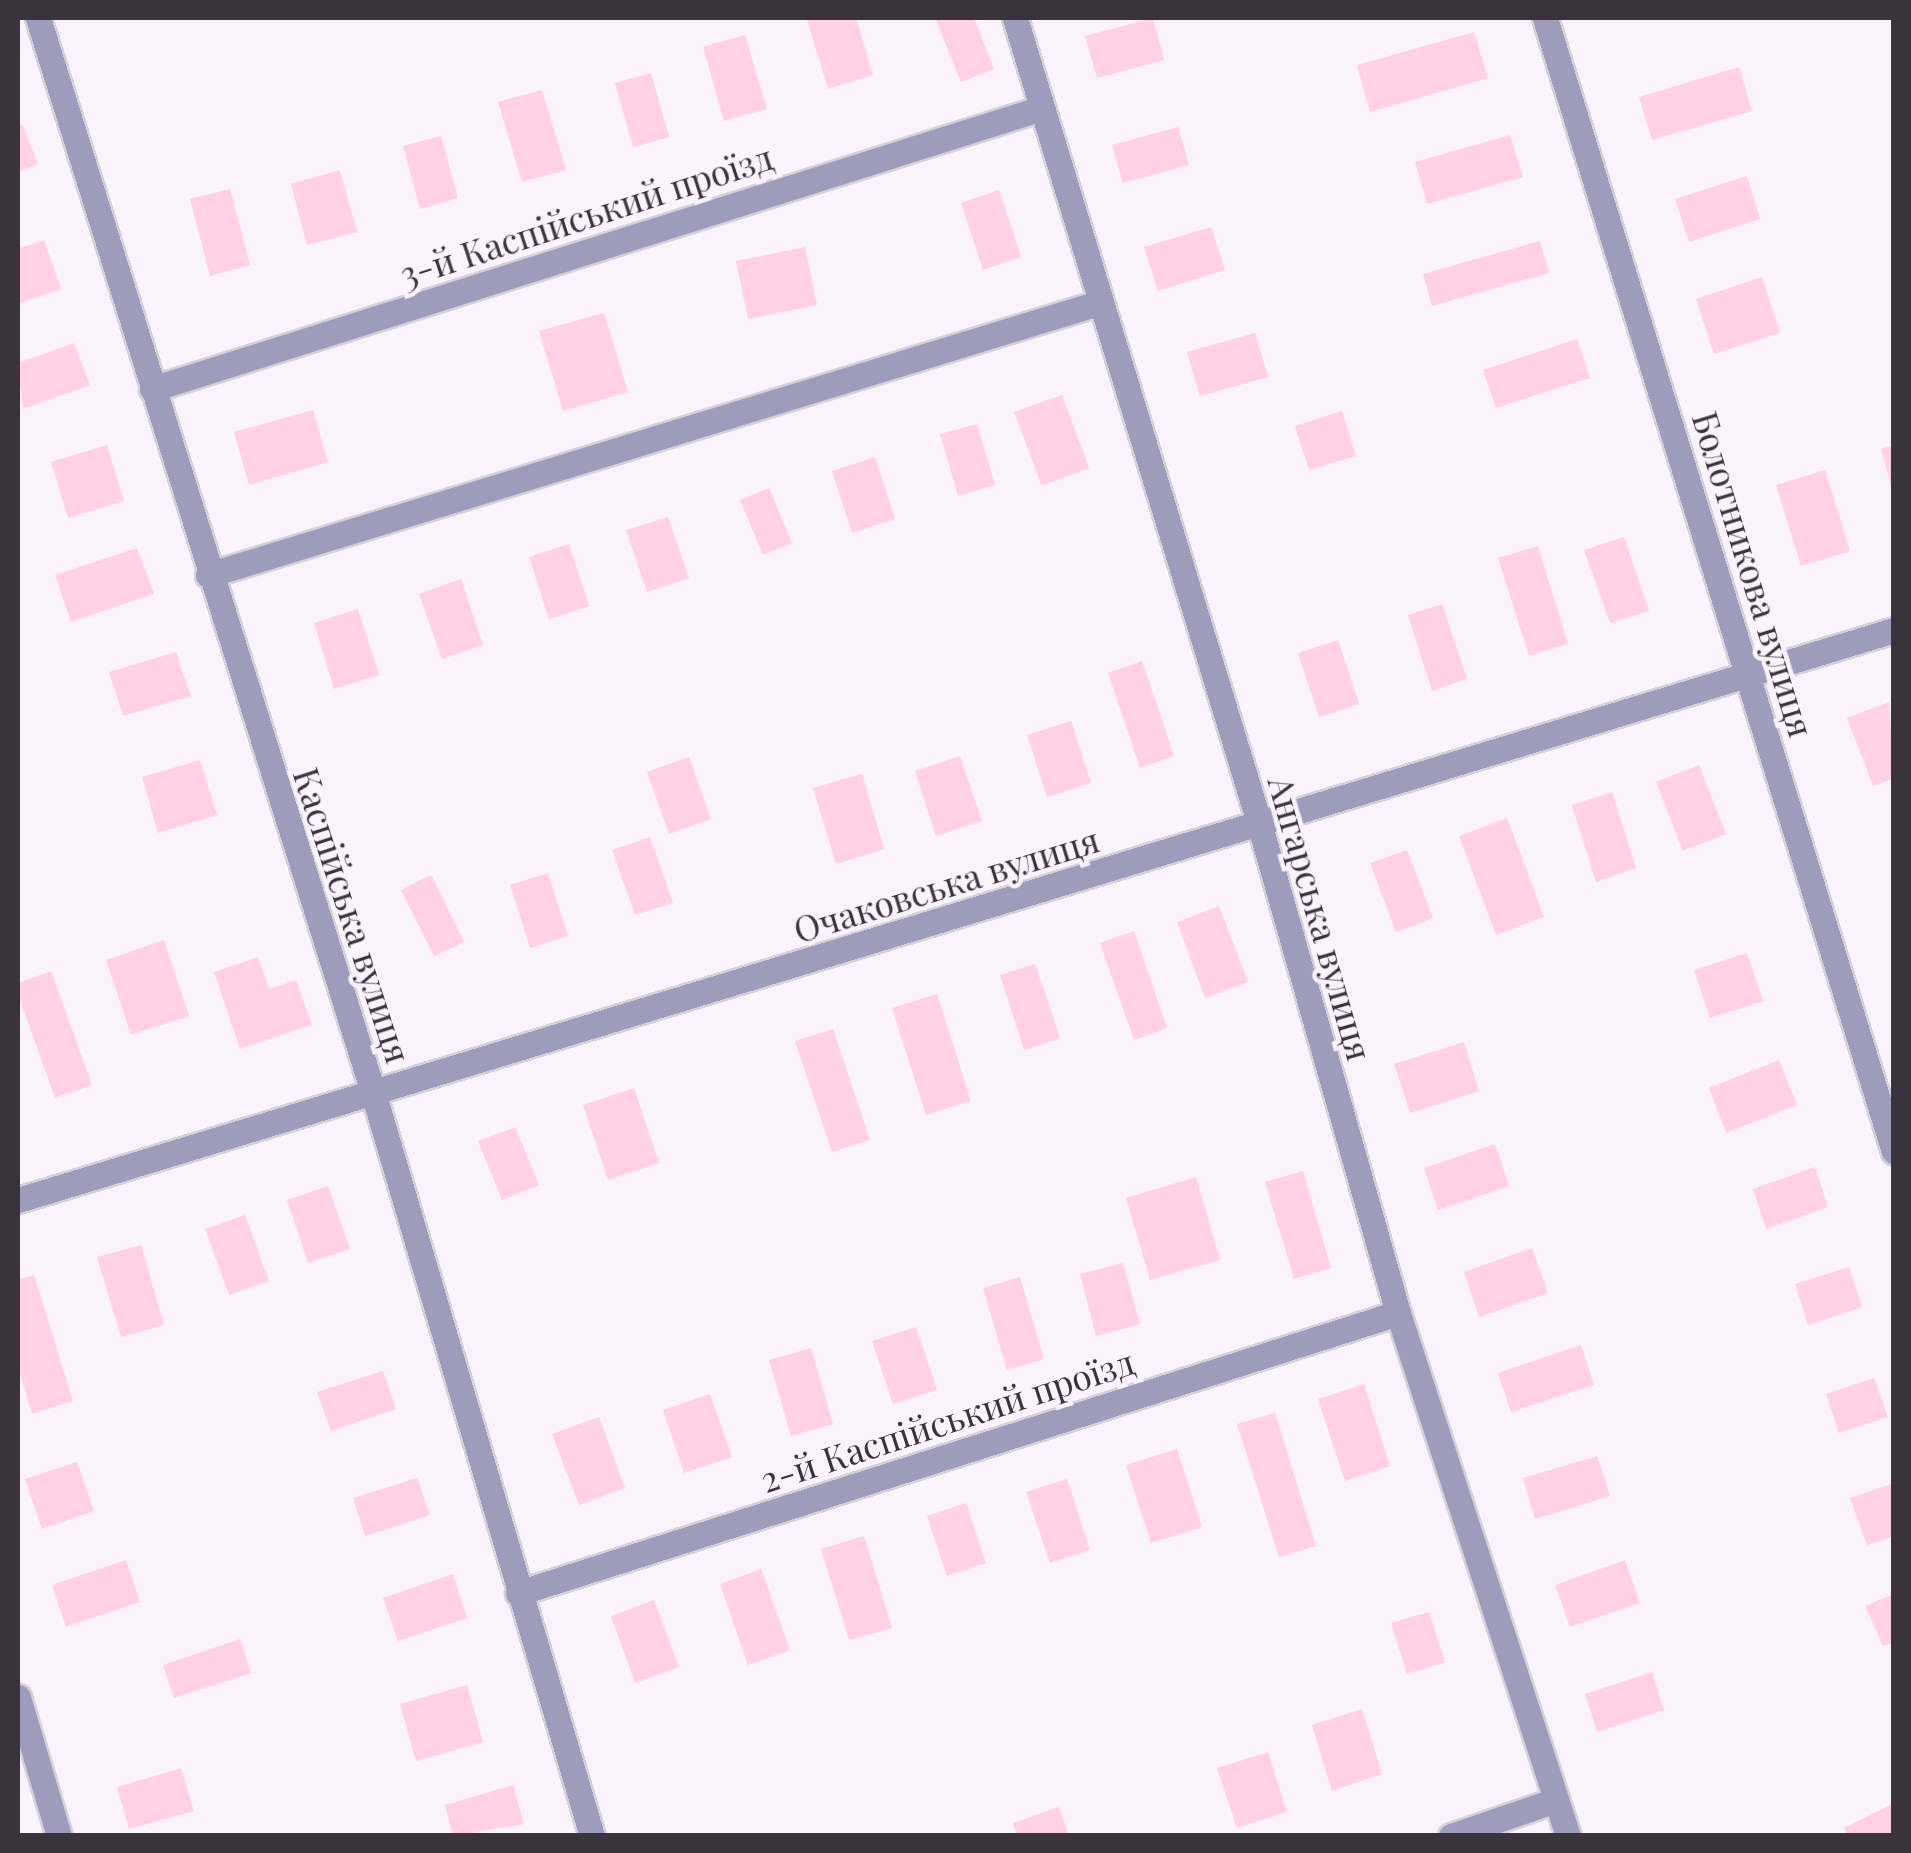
<!DOCTYPE html>
<html>
<head>
<meta charset="utf-8">
<style>
	body { margin:0 }
	#map { position:relative; width:1911px; height:1853px; overflow:hidden; background:#faf3fd; font-family:"Playfair Display",serif }
	div>[style] { position:absolute }
	[style*='--x'] { left:calc(var(--x)*1px); top:calc(var(--y)*1px); width:calc(var(--w)*1px); rotate:calc(var(--a)*1deg) }
	.building>* { inset:0; background:#ffd0e8 }
	.roads { filter:drop-shadow(2px 0 #d7d0da) drop-shadow(-2px 0 #d7d0da) drop-shadow(0 2px #d7d0da) drop-shadow(0 -2px #d7d0da) }
	.minor>* { height:25px; margin:-12.5px; padding:0 12.5px; transform-origin:12.5px; border-radius:12.5px; background:#9e9cbb }
	span { translate:-50% -50%; white-space:nowrap; text-align:center; line-height:1.15; -webkit-text-stroke:9px #faf3fd; paint-order:stroke }
	.street-label { font-size:35px; color:#3a333d }
	.frame { position:absolute; inset:0; border:20px solid #3a333d; pointer-events:none }
</style>
</head>
<body>
<div id="map">
	<div class="building">
		<div style="clip-path:polygon(856px 18px,873px 75px,828px 89px,807px 20px)"></div>
		<div style="clip-path:polygon(935px 18px,974px 18px,994px 69px,961px 82px)"></div>
		<div style="clip-path:polygon(1153px 18px,1164px 60px,1097px 78px,1085px 36px)"></div>
		<div style="clip-path:polygon(1474px 32px,1488px 78px,1370px 112px,1357px 65px)"></div>
		<div style="clip-path:polygon(745px 35px,767px 109px,724px 121px,703px 47px)"></div>
		<div style="clip-path:polygon(1739px 67px,1752px 111px,1652px 140px,1639px 97px)"></div>
		<div style="clip-path:polygon(651px 73px,669px 137px,633px 147px,615px 83px)"></div>
		<div style="clip-path:polygon(542px 90px,566px 170px,522px 182px,498px 102px)"></div>
		<div style="clip-path:polygon(22px 124px,38px 164px,18px 172px,18px 126px)"></div>
		<div style="clip-path:polygon(1178px 127px,1189px 165px,1123px 183px,1112px 145px)"></div>
		<div style="clip-path:polygon(1510px 135px,1523px 177px,1427px 204px,1415px 162px)"></div>
		<div style="clip-path:polygon(441px 136px,458px 198px,420px 209px,403px 146px)"></div>
		<div style="clip-path:polygon(340px 170px,357px 232px,307px 245px,291px 184px)"></div>
		<div style="clip-path:polygon(1747px 176px,1760px 219px,1689px 242px,1675px 199px)"></div>
		<div style="clip-path:polygon(230px 189px,250px 265px,210px 276px,190px 199px)"></div>
		<div style="clip-path:polygon(999px 190px,1021px 257px,983px 270px,961px 203px)"></div>
		<div style="clip-path:polygon(1211px 227px,1225px 270px,1158px 291px,1144px 247px)"></div>
		<div style="clip-path:polygon(44px 240px,61px 289px,18px 304px,18px 249px)"></div>
		<div style="clip-path:polygon(1540px 241px,1549px 273px,1432px 306px,1423px 274px)"></div>
		<div style="clip-path:polygon(805px 247px,817px 305px,748px 319px,736px 261px)"></div>
		<div style="clip-path:polygon(1762px 277px,1780px 333px,1714px 354px,1696px 299px)"></div>
		<div style="clip-path:polygon(604px 313px,628px 392px,563px 411px,539px 331px)"></div>
		<div style="clip-path:polygon(1255px 333px,1268px 377px,1200px 396px,1187px 352px)"></div>
		<div style="clip-path:polygon(1577px 339px,1590px 378px,1496px 408px,1483px 370px)"></div>
		<div style="clip-path:polygon(74px 343px,90px 385px,23px 409px,18px 363px)"></div>
		<div style="clip-path:polygon(1062px 395px,1089px 468px,1042px 486px,1014px 412px)"></div>
		<div style="clip-path:polygon(313px 410px,328px 462px,249px 485px,234px 432px)"></div>
		<div style="clip-path:polygon(1342px 411px,1356px 456px,1309px 470px,1295px 426px)"></div>
		<div style="clip-path:polygon(977px 424px,995px 485px,958px 496px,940px 434px)"></div>
		<div style="clip-path:polygon(107px 445px,124px 501px,68px 518px,51px 462px)"></div>
		<div style="clip-path:polygon(1894px 445px,1894px 489px,1892px 489px,1881px 449px)"></div>
		<div style="clip-path:polygon(875px 457px,895px 519px,852px 533px,832px 471px)"></div>
		<div style="clip-path:polygon(1825px 470px,1850px 551px,1801px 566px,1776px 485px)"></div>
		<div style="clip-path:polygon(769px 488px,792px 543px,763px 555px,740px 500px)"></div>
		<div style="clip-path:polygon(668px 517px,689px 578px,647px 592px,626px 530px)"></div>
		<div style="clip-path:polygon(1624px 537px,1649px 611px,1610px 623px,1584px 550px)"></div>
		<div style="clip-path:polygon(569px 544px,589px 606px,549px 619px,529px 557px)"></div>
		<div style="clip-path:polygon(1538px 546px,1568px 644px,1529px 656px,1498px 558px)"></div>
		<div style="clip-path:polygon(137px 548px,154px 594px,71px 622px,55px 575px)"></div>
		<div style="clip-path:polygon(461px 579px,483px 645px,442px 659px,419px 594px)"></div>
		<div style="clip-path:polygon(1442px 604px,1467px 679px,1432px 691px,1408px 615px)"></div>
		<div style="clip-path:polygon(358px 609px,379px 675px,334px 689px,314px 623px)"></div>
		<div style="clip-path:polygon(1338px 640px,1359px 704px,1319px 717px,1298px 653px)"></div>
		<div style="clip-path:polygon(176px 652px,191px 696px,123px 716px,109px 672px)"></div>
		<div style="clip-path:polygon(1142px 661px,1174px 756px,1140px 768px,1108px 673px)"></div>
		<div style="clip-path:polygon(1889px 702px,1894px 778px,1873px 786px,1847px 718px)"></div>
		<div style="clip-path:polygon(1071px 721px,1091px 783px,1047px 797px,1027px 735px)"></div>
		<div style="clip-path:polygon(960px 756px,982px 821px,936px 836px,915px 771px)"></div>
		<div style="clip-path:polygon(689px 757px,711px 819px,669px 834px,647px 772px)"></div>
		<div style="clip-path:polygon(200px 760px,217px 815px,158px 833px,142px 777px)"></div>
		<div style="clip-path:polygon(1699px 765px,1726px 834px,1683px 851px,1656px 782px)"></div>
		<div style="clip-path:polygon(862px 774px,884px 849px,836px 864px,813px 788px)"></div>
		<div style="clip-path:polygon(1612px 792px,1636px 868px,1596px 882px,1572px 805px)"></div>
		<div style="clip-path:polygon(1507px 818px,1544px 917px,1496px 935px,1459px 836px)"></div>
		<div style="clip-path:polygon(650px 837px,673px 903px,635px 915px,612px 850px)"></div>
		<div style="clip-path:polygon(1407px 850px,1433px 918px,1396px 932px,1370px 863px)"></div>
		<div style="clip-path:polygon(548px 873px,568px 936px,530px 948px,510px 885px)"></div>
		<div style="clip-path:polygon(431px 875px,464px 942px,434px 956px,401px 890px)"></div>
		<div style="clip-path:polygon(1219px 906px,1248px 982px,1205px 998px,1177px 922px)"></div>
		<div style="clip-path:polygon(1134px 931px,1167px 1028px,1134px 1040px,1100px 943px)"></div>
		<div style="clip-path:polygon(164px 940px,189px 1016px,131px 1035px,106px 960px)"></div>
		<div style="clip-path:polygon(1747px 953px,1763px 1001px,1710px 1018px,1694px 970px)"></div>
		<div style="clip-path:polygon(258px 957px,269px 989px,296px 980px,312px 1025px,240px 1049px,214px 972px)"></div>
		<div style="clip-path:polygon(1035px 964px,1060px 1038px,1024px 1050px,1000px 975px)"></div>
		<div style="clip-path:polygon(51px 971px,92px 1085px,55px 1098px,18px 994px,18px 983px)"></div>
		<div style="clip-path:polygon(937px 994px,971px 1101px,926px 1115px,892px 1008px)"></div>
		<div style="clip-path:polygon(833px 1029px,870px 1140px,832px 1152px,795px 1041px)"></div>
		<div style="clip-path:polygon(1464px 1042px,1479px 1091px,1410px 1113px,1394px 1064px)"></div>
		<div style="clip-path:polygon(1779px 1060px,1797px 1105px,1726px 1133px,1709px 1088px)"></div>
		<div style="clip-path:polygon(634px 1088px,659px 1163px,608px 1180px,583px 1105px)"></div>
		<div style="clip-path:polygon(515px 1127px,539px 1185px,502px 1200px,478px 1141px)"></div>
		<div style="clip-path:polygon(1495px 1144px,1509px 1186px,1438px 1210px,1424px 1168px)"></div>
		<div style="clip-path:polygon(1815px 1167px,1828px 1207px,1766px 1229px,1753px 1189px)"></div>
		<div style="clip-path:polygon(1303px 1171px,1331px 1268px,1294px 1279px,1265px 1182px)"></div>
		<div style="clip-path:polygon(1196px 1177px,1220px 1260px,1150px 1280px,1126px 1198px)"></div>
		<div style="clip-path:polygon(328px 1186px,350px 1249px,308px 1263px,287px 1200px)"></div>
		<div style="clip-path:polygon(245px 1215px,269px 1281px,229px 1295px,205px 1229px)"></div>
		<div style="clip-path:polygon(141px 1245px,164px 1325px,121px 1337px,97px 1257px)"></div>
		<div style="clip-path:polygon(1532px 1248px,1548px 1293px,1479px 1317px,1464px 1272px)"></div>
		<div style="clip-path:polygon(1123px 1263px,1140px 1324px,1096px 1336px,1080px 1274px)"></div>
		<div style="clip-path:polygon(1849px 1267px,1862px 1307px,1808px 1325px,1795px 1284px)"></div>
		<div style="clip-path:polygon(34px 1275px,73px 1401px,32px 1414px,18px 1367px,18px 1280px)"></div>
		<div style="clip-path:polygon(1020px 1277px,1044px 1359px,1007px 1370px,983px 1288px)"></div>
		<div style="clip-path:polygon(916px 1327px,937px 1390px,893px 1404px,872px 1341px)"></div>
		<div style="clip-path:polygon(1581px 1345px,1594px 1385px,1511px 1412px,1498px 1373px)"></div>
		<div style="clip-path:polygon(811px 1348px,833px 1424px,791px 1436px,769px 1360px)"></div>
		<div style="clip-path:polygon(383px 1371px,396px 1409px,331px 1431px,317px 1392px)"></div>
		<div style="clip-path:polygon(1874px 1378px,1888px 1417px,1839px 1433px,1826px 1394px)"></div>
		<div style="clip-path:polygon(1364px 1384px,1390px 1466px,1345px 1481px,1318px 1399px)"></div>
		<div style="clip-path:polygon(710px 1394px,732px 1457px,684px 1473px,663px 1410px)"></div>
		<div style="clip-path:polygon(1275px 1413px,1316px 1546px,1279px 1557px,1237px 1424px)"></div>
		<div style="clip-path:polygon(599px 1417px,625px 1488px,579px 1505px,552px 1434px)"></div>
		<div style="clip-path:polygon(1177px 1449px,1202px 1527px,1151px 1543px,1126px 1465px)"></div>
		<div style="clip-path:polygon(1597px 1456px,1610px 1496px,1535px 1519px,1523px 1478px)"></div>
		<div style="clip-path:polygon(77px 1462px,94px 1511px,42px 1529px,25px 1479px)"></div>
		<div style="clip-path:polygon(417px 1478px,430px 1515px,365px 1536px,353px 1498px)"></div>
		<div style="clip-path:polygon(1067px 1479px,1090px 1550px,1050px 1563px,1026px 1492px)"></div>
		<div style="clip-path:polygon(1894px 1483px,1894px 1536px,1867px 1545px,1850px 1498px)"></div>
		<div style="clip-path:polygon(966px 1503px,986px 1563px,947px 1576px,927px 1516px)"></div>
		<div style="clip-path:polygon(864px 1536px,892px 1628px,849px 1640px,821px 1549px)"></div>
		<div style="clip-path:polygon(126px 1560px,140px 1602px,66px 1627px,52px 1585px)"></div>
		<div style="clip-path:polygon(1625px 1560px,1640px 1603px,1570px 1627px,1555px 1585px)"></div>
		<div style="clip-path:polygon(761px 1569px,790px 1650px,748px 1665px,720px 1584px)"></div>
		<div style="clip-path:polygon(453px 1574px,467px 1618px,398px 1641px,383px 1598px)"></div>
		<div style="clip-path:polygon(1894px 1594px,1894px 1642px,1883px 1646px,1865px 1606px)"></div>
		<div style="clip-path:polygon(654px 1600px,679px 1667px,635px 1683px,611px 1616px)"></div>
		<div style="clip-path:polygon(1429px 1612px,1445px 1662px,1407px 1674px,1391px 1623px)"></div>
		<div style="clip-path:polygon(240px 1639px,251px 1673px,174px 1698px,163px 1665px)"></div>
		<div style="clip-path:polygon(1652px 1672px,1664px 1710px,1597px 1732px,1585px 1694px)"></div>
		<div style="clip-path:polygon(467px 1685px,483px 1742px,416px 1761px,400px 1704px)"></div>
		<div style="clip-path:polygon(1362px 1709px,1382px 1774px,1332px 1791px,1312px 1725px)"></div>
		<div style="clip-path:polygon(1268px 1752px,1287px 1812px,1237px 1828px,1217px 1768px)"></div>
		<div style="clip-path:polygon(181px 1768px,194px 1811px,129px 1829px,117px 1787px)"></div>
		<div style="clip-path:polygon(513px 1785px,524px 1824px,453px 1836px,445px 1805px)"></div>
		<div style="clip-path:polygon(1894px 1803px,1894px 1836px,1848px 1836px,1844px 1828px)"></div>
		<div style="clip-path:polygon(1059px 1807px,1069px 1836px,1017px 1836px,1013px 1823px)"></div>
	</div>
	<div class="roads">
		<div class="minor">
			<div style="--x:38;--y:18;--w:1125;--a:72.68"></div>
			<div style="--x:373;--y:1092;--w:776;--a:73.6"></div>
			<div style="--x:1015;--y:18;--w:844;--a:73.13"></div>
			<div style="--x:1260;--y:826;--w:506;--a:74.18"></div>
			<div style="--x:1398;--y:1313;--w:550;--a:71.99"></div>
			<div style="--x:1545;--y:18;--w:1186;--a:72.89"></div>
			<div style="--x:152;--y:389;--w:933;--a:-17.52"></div>
			<div style="--x:208;--y:575;--w:931;--a:-16.99"></div>
			<div style="--x:18;--y:1200;--w:1961;--a:-16.9"></div>
			<div style="--x:518;--y:1593;--w:923;--a:-17.65"></div>
			<div style="--x:18;--y:1697;--w:145;--a:73.6"></div>
			<div style="--x:1451;--y:1836;--w:111;--a:-18.9"></div>
		</div>
	</div>
	<div class="street-label">
		<span style="left:586px;top:215px;rotate:-18deg">3-й Каспійський проїзд</span>
		<span style="left:1754px;top:574px;rotate:73deg">Болотникова вулиця</span>
		<span style="left:946px;top:884px;rotate:-17deg">Очаковська вулиця</span>
		<span style="left:353px;top:915px;rotate:72deg">Каспійська вулиця</span>
		<span style="left:1321px;top:918px;rotate:74deg">Ангарська вулиця</span>
		<span style="left:947px;top:1420px;rotate:-18deg">2-й Каспійський проїзд</span>
	</div>
	<div class="frame"></div>
</div>
</body>
</html>
